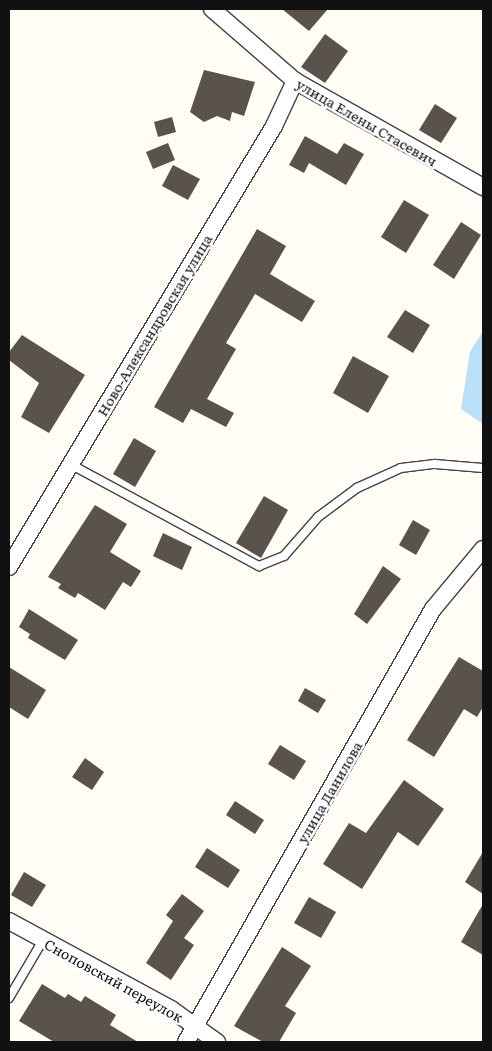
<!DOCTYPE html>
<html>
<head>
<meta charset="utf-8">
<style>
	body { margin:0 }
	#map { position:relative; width:492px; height:1051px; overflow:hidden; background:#fffdf5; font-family:Literata,serif }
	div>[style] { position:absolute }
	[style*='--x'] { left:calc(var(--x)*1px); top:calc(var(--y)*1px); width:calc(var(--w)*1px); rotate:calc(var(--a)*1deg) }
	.water>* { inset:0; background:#b9e0f7 }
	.building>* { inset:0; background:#5a524d }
	.roads { filter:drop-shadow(1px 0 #444) drop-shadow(-1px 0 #444) drop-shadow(0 1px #444) drop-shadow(0 -1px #444) }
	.lane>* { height:8px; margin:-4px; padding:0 4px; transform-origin:4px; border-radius:4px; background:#fff }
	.street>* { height:16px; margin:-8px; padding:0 8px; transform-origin:8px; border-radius:8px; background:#fff }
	span { translate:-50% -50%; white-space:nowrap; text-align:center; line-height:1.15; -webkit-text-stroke:5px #fff; paint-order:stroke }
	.street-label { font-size:14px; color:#111 }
	.frame { position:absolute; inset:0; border:10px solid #111; pointer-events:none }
</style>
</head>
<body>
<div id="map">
	<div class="water">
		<div style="clip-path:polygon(483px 331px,483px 424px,461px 409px,470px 352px)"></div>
	</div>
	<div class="building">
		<div style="clip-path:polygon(282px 9px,328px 9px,309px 31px)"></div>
		<div style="clip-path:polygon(325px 34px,348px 51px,325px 83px,301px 67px)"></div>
		<div style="clip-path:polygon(204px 70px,255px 82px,244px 116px,232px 112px,230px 121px,217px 116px,204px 122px,190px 112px)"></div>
		<div style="clip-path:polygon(435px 104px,457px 118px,441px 143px,419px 130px)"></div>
		<div style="clip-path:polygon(172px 117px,176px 132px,158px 137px,154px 122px)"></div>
		<div style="clip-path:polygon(305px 136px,337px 154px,344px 143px,364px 154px,346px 185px,309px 163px,304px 173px,289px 165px)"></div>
		<div style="clip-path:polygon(168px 143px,175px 160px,153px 169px,146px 152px)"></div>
		<div style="clip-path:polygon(173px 165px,200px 179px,188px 200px,162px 186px)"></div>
		<div style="clip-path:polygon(404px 200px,429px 215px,406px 253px,381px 237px)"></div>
		<div style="clip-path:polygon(461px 222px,481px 235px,454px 279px,433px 265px)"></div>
		<div style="clip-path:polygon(257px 229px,286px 246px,270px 274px,315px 301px,302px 322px,255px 294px,226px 343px,236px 349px,207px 399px,234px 413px,226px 427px,191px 409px,183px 423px,154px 407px)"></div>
		<div style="clip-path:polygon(405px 310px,430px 325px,413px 353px,387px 337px)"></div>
		<div style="clip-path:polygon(22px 335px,85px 375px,49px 433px,21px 417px,39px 383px,9px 360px,9px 352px)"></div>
		<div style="clip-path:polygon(353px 356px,389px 376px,368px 413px,333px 393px)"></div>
		<div style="clip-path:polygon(134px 438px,156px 451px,135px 487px,113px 474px)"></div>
		<div style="clip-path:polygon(264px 496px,288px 510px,261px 558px,236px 543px)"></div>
		<div style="clip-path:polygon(95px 505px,127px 524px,110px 552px,141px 571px,131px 587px,123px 582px,105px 610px,78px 593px,75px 598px,58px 588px,61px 584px,48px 577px)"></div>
		<div style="clip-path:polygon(413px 520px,430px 530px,416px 555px,399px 545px)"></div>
		<div style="clip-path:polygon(163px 533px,192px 547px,182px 570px,153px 556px)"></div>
		<div style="clip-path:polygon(383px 566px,401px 579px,367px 624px,354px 614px)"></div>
		<div style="clip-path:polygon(29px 609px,78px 640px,65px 660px,28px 638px,30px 634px,19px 627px)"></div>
		<div style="clip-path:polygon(459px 657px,483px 671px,483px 707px,477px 717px,464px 709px,434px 757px,407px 740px)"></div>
		<div style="clip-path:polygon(9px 667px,46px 690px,28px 719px,9px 707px)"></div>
		<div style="clip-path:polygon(305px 688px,326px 700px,318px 713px,298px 701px)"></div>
		<div style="clip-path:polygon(280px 745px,306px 761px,294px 780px,268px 764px)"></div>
		<div style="clip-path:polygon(85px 758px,104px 772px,92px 790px,72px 777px)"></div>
		<div style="clip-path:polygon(404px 780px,444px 809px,418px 846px,398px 832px,362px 889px,323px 864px,349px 823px,366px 833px)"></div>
		<div style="clip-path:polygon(235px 801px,264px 820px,255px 834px,226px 815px)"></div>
		<div style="clip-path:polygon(207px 848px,240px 870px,228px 888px,195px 867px)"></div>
		<div style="clip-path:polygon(483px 852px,483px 894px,465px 882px)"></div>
		<div style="clip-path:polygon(24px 872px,46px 885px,32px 907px,11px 895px)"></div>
		<div style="clip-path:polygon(182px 894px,204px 911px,184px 938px,194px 945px,171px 980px,146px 963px,173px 921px,166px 915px)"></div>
		<div style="clip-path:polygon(309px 897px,336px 912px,321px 938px,294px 923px)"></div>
		<div style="clip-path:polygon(483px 904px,483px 955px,461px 942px)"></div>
		<div style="clip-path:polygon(282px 947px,311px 966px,285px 1006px,296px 1013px,279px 1042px,263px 1042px,234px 1026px)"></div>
		<div style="clip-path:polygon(42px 984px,65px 998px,68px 994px,81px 1002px,85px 996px,116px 1015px,110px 1025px,138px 1042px,54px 1042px,19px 1021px)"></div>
	</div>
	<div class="roads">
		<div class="lane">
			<div style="--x:70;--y:464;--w:215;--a:28.4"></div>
			<div style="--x:259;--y:566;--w:27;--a:-22"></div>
			<div style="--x:284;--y:556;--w:52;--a:-48.9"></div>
			<div style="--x:318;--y:517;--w:49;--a:-36.6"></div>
			<div style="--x:357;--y:488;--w:48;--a:-24.4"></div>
			<div style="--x:401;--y:468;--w:34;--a:-7"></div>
			<div style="--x:435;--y:464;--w:48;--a:4.8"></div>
			<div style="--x:9;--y:998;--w:67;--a:-59.6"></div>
		</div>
		<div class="street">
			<div style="--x:212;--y:9;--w:110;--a:40.9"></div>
			<div style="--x:295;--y:81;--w:216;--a:29.4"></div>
			<div style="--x:9;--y:567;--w:514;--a:-59"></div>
			<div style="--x:274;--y:126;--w:50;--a:-65"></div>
			<div style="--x:9;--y:921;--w:184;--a:28.5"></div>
			<div style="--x:171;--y:1009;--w:57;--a:35.7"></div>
			<div style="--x:186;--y:1042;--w:498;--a:-60.3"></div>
			<div style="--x:433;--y:609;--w:78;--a:-50.2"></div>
		</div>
	</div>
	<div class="street-label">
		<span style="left:367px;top:122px;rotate:30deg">улица Елены Стасевич</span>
		<span style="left:154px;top:325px;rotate:-59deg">Ново-Александровская улица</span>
		<span style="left:329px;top:792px;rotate:-60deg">улица Данилова</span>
		<span style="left:114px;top:980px;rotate:29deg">Сноповский переулок</span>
	</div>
	<div class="frame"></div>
</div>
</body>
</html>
